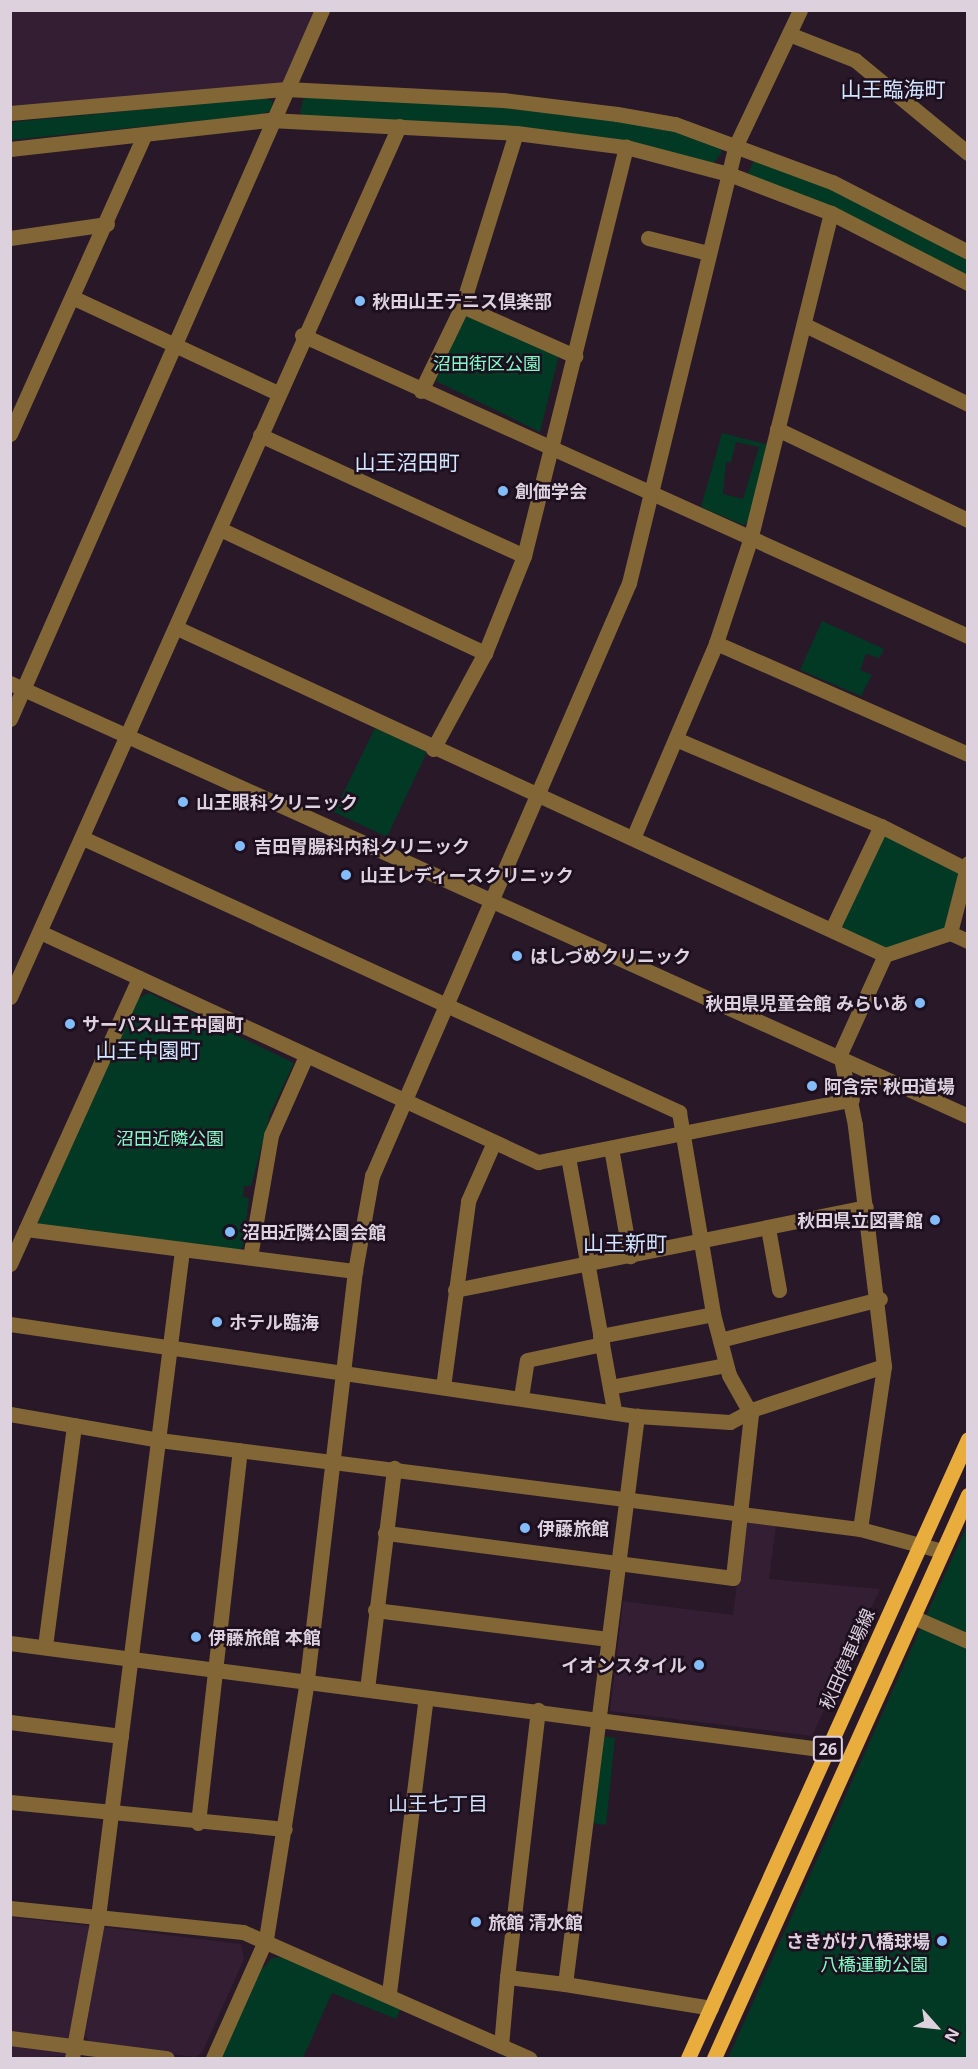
<!DOCTYPE html>
<html>
<head>
<meta charset="utf-8">
<style>
	body { margin:0 }
	#map { position:relative; width:978px; height:2069px; overflow:hidden; background:#281828; font-family:"Noto Sans","Noto Sans JP",sans-serif }
	div>[style] { position:absolute }
	[style*='--x'] { left:calc(var(--x)*1px); top:calc(var(--y)*1px); width:calc(var(--w)*1px); rotate:calc(var(--a)*1deg) }
	.built>* { inset:0; background:#331e34 }
	.green>* { inset:0; background:#013925 }
	.minor>* { height:15px; margin:-7.5px; padding:0 7.5px; transform-origin:7.5px; border-radius:7.5px; background:#826636 }
	.major>* { height:15px; margin:-7.5px; padding:0 7.5px; transform-origin:7.5px; border-radius:7.5px; background:#e9ad3e }
	.dots>* { width:16px; height:16px; translate:-50% -50%; box-sizing:border-box; border:3px solid #1e0f1f; border-radius:50% }
	span { translate:-50% -50%; white-space:nowrap; text-align:center; line-height:1.15; -webkit-text-stroke:5px #1e0f1f; paint-order:stroke }
	.shield-label span { padding:2px 4px; background:#1e0f1f; border:2px solid; border-radius:4px; -webkit-text-stroke-width:0 }
	.shield-label { font-size:16px; color:#dcd1dc; font-weight:700 }
	.poi-label { font-size:18px; color:#dcd1dc; font-weight:700 }
	.left { translate:0 -50%; text-align:left }
	.right { translate:-100% -50%; text-align:right }
	.park-label { font-size:18px; color:#80fcc7 }
	.street-label { font-size:18px; color:#dcd1dc }
	.neighbourhood-label { font-size:20px; color:#d1e6ff }
	.quarter-label { font-size:21px; color:#d1e6ff }
	.frame { position:absolute; inset:0; border:12px solid #dcd1dc; pointer-events:none }
	.north { position:absolute; left:906px; top:1997px; width:60px; height:60px; -webkit-text-stroke:4px #1e0f1f; paint-order:stroke; rotate:117deg; font-size:16px; font-weight:700; line-height:24px; text-align:center; color:#dcd1dc }
	.north::after { content:''; display:block; margin:auto; width:21px; height:27px; background:#dcd1dc; clip-path:polygon(50% 0,100% 100%,50% 72%,0 100%) }
</style>
</head>
<body>
<div id="map">
	<div class="built">
		<div style="clip-path:polygon(11px 11px,318px 11px,280px 94px,11px 120px)"></div>
		<div style="clip-path:polygon(745px 1522px,776px 1526px,769px 1579px,880px 1589px,812px 1736px,610px 1711px,623px 1601px,733px 1615px)"></div>
		<div style="clip-path:polygon(11px 1917px,89px 1926px,76px 2039px,11px 2034px)"></div>
		<div style="clip-path:polygon(103px 1927px,241px 1944px,244px 1959px,202px 2053px,195px 2057px,91px 2044px,85px 2035px)"></div>
		<div style="clip-path:polygon(10px 2043px,63px 2048px,67px 2056px,11px 2058px)"></div>
	</div>
	<div class="green">
		<div style="clip-path:polygon(312px 97px,420px 98px,672px 127px,719px 146px,722px 152px,713px 164px,627px 145px,305px 118px,300px 113px,303px 99px)"></div>
		<div style="clip-path:polygon(264px 98px,273px 101px,271px 111px,258px 115px,11px 140px,11px 123px,22px 121px)"></div>
		<div style="clip-path:polygon(755px 159px,831px 185px,967px 255px,967px 277px,756px 181px,748px 173px)"></div>
		<div style="clip-path:polygon(479px 315px,559px 355px,540px 432px,436px 381px,464px 316px)"></div>
		<div style="clip-path:polygon(evenodd,722px 433px,769px 445px,749px 522px,743px 525px,701px 507px,722px 433px,736px 442px,759px 447px,743px 499px,723px 494px,726px 462px,731px 462px,736px 442px)"></div>
		<div style="clip-path:polygon(822px 621px,884px 649px,879px 658px,866px 654px,860px 670px,872px 675px,861px 696px,800px 670px)"></div>
		<div style="clip-path:polygon(375px 728px,427px 752px,387px 837px,334px 812px)"></div>
		<div style="clip-path:polygon(882px 834px,960px 872px,944px 932px,886px 950px,838px 926px)"></div>
		<div style="clip-path:polygon(149px 993px,294px 1063px,270px 1114px,251px 1186px,244px 1186px,243px 1197px,249px 1198px,243px 1247px,236px 1252px,41px 1228px,38px 1222px,138px 998px)"></div>
		<div style="clip-path:polygon(967px 1526px,967px 2058px,728px 2058px,935px 1596px)"></div>
		<div style="clip-path:polygon(601px 1736px,615px 1738px,606px 1825px,592px 1823px)"></div>
		<div style="clip-path:polygon(284px 1957px,401px 2008px,396px 2019px,332px 1993px,303px 2058px,220px 2058px,261px 1970px,272px 1958px)"></div>
	</div>
	<div class="minor">
		<div style="--x:789;--y:34;--w:71;--a:21.5"></div>
		<div style="--x:855;--y:60;--w:146;--a:39.5"></div>
		<div style="--x:10;--y:113;--w:277;--a:-5"></div>
		<div style="--x:286;--y:89;--w:217;--a:2.9"></div>
		<div style="--x:503;--y:100;--w:115;--a:7"></div>
		<div style="--x:617;--y:114;--w:59;--a:9.8"></div>
		<div style="--x:675;--y:124;--w:167;--a:20.3"></div>
		<div style="--x:832;--y:182;--w:153;--a:27.2"></div>
		<div style="--x:10;--y:149;--w:262;--a:-6.4"></div>
		<div style="--x:270;--y:120;--w:246;--a:3"></div>
		<div style="--x:516;--y:133;--w:111;--a:7.3"></div>
		<div style="--x:626;--y:147;--w:106;--a:14.7"></div>
		<div style="--x:729;--y:174;--w:109;--a:20.9"></div>
		<div style="--x:831;--y:213;--w:154;--a:27.1"></div>
		<div style="--x:10;--y:238;--w:98;--a:-8.2"></div>
		<div style="--x:648;--y:238;--w:62;--a:14"></div>
		<div style="--x:74;--y:298;--w:225;--a:25"></div>
		<div style="--x:462;--y:306;--w:124;--a:23.9"></div>
		<div style="--x:807;--y:326;--w:179;--a:25.8"></div>
		<div style="--x:302;--y:335;--w:731;--a:24.32"></div>
		<div style="--x:421;--y:391;--w:94;--a:-64.2"></div>
		<div style="--x:462;--y:306;--w:181;--a:-72.7"></div>
		<div style="--x:777;--y:429;--w:212;--a:25.5"></div>
		<div style="--x:10;--y:434;--w:329;--a:-65.8"></div>
		<div style="--x:260;--y:435;--w:290;--a:24.6"></div>
		<div style="--x:220;--y:529;--w:293;--a:25.1"></div>
		<div style="--x:177;--y:628;--w:780;--a:24.79"></div>
		<div style="--x:885;--y:955;--w:69;--a:-18.7"></div>
		<div style="--x:950;--y:933;--w:20;--a:24"></div>
		<div style="--x:716;--y:643;--w:275;--a:23.8"></div>
		<div style="--x:10;--y:683;--w:1051;--a:24.32"></div>
		<div style="--x:10;--y:719;--w:775;--a:-66.25"></div>
		<div style="--x:678;--y:740;--w:220;--a:23"></div>
		<div style="--x:881;--y:826;--w:95;--a:26.8"></div>
		<div style="--x:433;--y:749;--w:109;--a:-61.6"></div>
		<div style="--x:485;--y:653;--w:105;--a:-68.1"></div>
		<div style="--x:524;--y:556;--w:422;--a:-76"></div>
		<div style="--x:633;--y:838;--w:212;--a:-66.9"></div>
		<div style="--x:716;--y:643;--w:108;--a:-71.7"></div>
		<div style="--x:750;--y:540;--w:337;--a:-76.1"></div>
		<div style="--x:85;--y:839;--w:654;--a:24.68"></div>
		<div style="--x:679;--y:1112;--w:205;--a:80.4"></div>
		<div style="--x:713;--y:1314;--w:63;--a:75.3"></div>
		<div style="--x:729;--y:1375;--w:45;--a:60.6"></div>
		<div style="--x:751;--y:1414;--w:165;--a:96.3"></div>
		<div style="--x:733;--y:1578;--w:351;--a:-172.6"></div>
		<div style="--x:832;--y:929;--w:114;--a:-64.6"></div>
		<div style="--x:40;--y:932;--w:549;--a:24.79"></div>
		<div style="--x:538;--y:1162;--w:320;--a:-11.3"></div>
		<div style="--x:950;--y:933;--w:72;--a:-75.6"></div>
		<div style="--x:10;--y:997;--w:954;--a:-65.93"></div>
		<div style="--x:611;--y:1148;--w:110;--a:80"></div>
		<div style="--x:568;--y:1157;--w:258;--a:79.7"></div>
		<div style="--x:768;--y:1228;--w:63;--a:79.9"></div>
		<div style="--x:26;--y:1229;--w:332;--a:7.3"></div>
		<div style="--x:250;--y:1257;--w:124;--a:-80.2"></div>
		<div style="--x:271;--y:1135;--w:86;--a:-66.1"></div>
		<div style="--x:10;--y:1264;--w:314;--a:-65.7"></div>
		<div style="--x:455;--y:1290;--w:419;--a:-11.4"></div>
		<div style="--x:10;--y:1324;--w:634;--a:8.35"></div>
		<div style="--x:637;--y:1416;--w:93;--a:3.7"></div>
		<div style="--x:730;--y:1422;--w:27;--a:-28"></div>
		<div style="--x:754;--y:1409;--w:137;--a:-18.3"></div>
		<div style="--x:600;--y:1336;--w:115;--a:-11"></div>
		<div style="--x:720;--y:1340;--w:165;--a:-14.4"></div>
		<div style="--x:443;--y:1387;--w:188;--a:-82.3"></div>
		<div style="--x:468;--y:1201;--w:64;--a:-66.2"></div>
		<div style="--x:610;--y:1387;--w:117;--a:-10.8"></div>
		<div style="--x:521;--y:1397;--w:37;--a:-81"></div>
		<div style="--x:527;--y:1360;--w:77;--a:-12"></div>
		<div style="--x:10;--y:1414;--w:151;--a:9.9"></div>
		<div style="--x:159;--y:1440;--w:707;--a:7.24"></div>
		<div style="--x:860;--y:1529;--w:85;--a:15"></div>
		<div style="--x:860;--y:1529;--w:165;--a:-81.6"></div>
		<div style="--x:884;--y:1366;--w:243;--a:-96.9"></div>
		<div style="--x:855;--y:1125;--w:73;--a:-101.9"></div>
		<div style="--x:840;--y:1054;--w:109;--a:-65.6"></div>
		<div style="--x:375;--y:1610;--w:235;--a:7.1"></div>
		<div style="--x:913;--y:1617;--w:60;--a:23.6"></div>
		<div style="--x:10;--y:1643;--w:824;--a:7.46"></div>
		<div style="--x:45;--y:1646;--w:223;--a:-82.5"></div>
		<div style="--x:367;--y:1689;--w:223;--a:-83"></div>
		<div style="--x:10;--y:1722;--w:112;--a:7.2"></div>
		<div style="--x:10;--y:1802;--w:276;--a:5.6"></div>
		<div style="--x:198;--y:1823;--w:375;--a:-83.6"></div>
		<div style="--x:10;--y:1908;--w:234;--a:5.9"></div>
		<div style="--x:243;--y:1932;--w:313;--a:23.8"></div>
		<div style="--x:507;--y:1977;--w:269;--a:-83.4"></div>
		<div style="--x:565;--y:1984;--w:148;--a:9.3"></div>
		<div style="--x:389;--y:1993;--w:297;--a:-82.9"></div>
		<div style="--x:10;--y:2038;--w:158;--a:7.3"></div>
		<div style="--x:501;--y:2046;--w:69;--a:-85"></div>
		<div style="--x:507;--y:1977;--w:58;--a:6.9"></div>
		<div style="--x:565;--y:1984;--w:573;--a:-82.78"></div>
		<div style="--x:72;--y:2058;--w:143;--a:-79.6"></div>
		<div style="--x:98;--y:1917;--w:672;--a:-82.82"></div>
		<div style="--x:213;--y:2058;--w:130;--a:-66"></div>
		<div style="--x:266;--y:1939;--w:263;--a:-81"></div>
		<div style="--x:307;--y:1679;--w:411;--a:-83.3"></div>
		<div style="--x:355;--y:1271;--w:97;--a:-79.9"></div>
		<div style="--x:372;--y:1176;--w:646;--a:-66.57"></div>
		<div style="--x:629;--y:583;--w:451;--a:-76.3"></div>
		<div style="--x:736;--y:145;--w:149;--a:-64.6"></div>
	</div>
	<div class="major">
		<div style="--x:688;--y:2058;--w:679;--a:-65.66"></div>
		<div style="--x:714;--y:2058;--w:618;--a:-65.72"></div>
	</div>
	<div class="dots">
		<div style="left:360px;top:301px;background:#83bcfb"></div>
		<div style="left:503px;top:491px;background:#83bcfb"></div>
		<div style="left:183px;top:802px;background:#83bcfb"></div>
		<div style="left:240px;top:846px;background:#83bcfb"></div>
		<div style="left:346px;top:875px;background:#83bcfb"></div>
		<div style="left:517px;top:956px;background:#83bcfb"></div>
		<div style="left:920px;top:1003px;background:#83bcfb"></div>
		<div style="left:70px;top:1024px;background:#83bcfb"></div>
		<div style="left:812px;top:1086px;background:#83bcfb"></div>
		<div style="left:935px;top:1220px;background:#83bcfb"></div>
		<div style="left:230px;top:1232px;background:#83bcfb"></div>
		<div style="left:217px;top:1322px;background:#83bcfb"></div>
		<div style="left:525px;top:1528px;background:#83bcfb"></div>
		<div style="left:196px;top:1637px;background:#83bcfb"></div>
		<div style="left:699px;top:1665px;background:#83bcfb"></div>
		<div style="left:476px;top:1922px;background:#83bcfb"></div>
		<div style="left:942px;top:1941px;background:#83bcfb"></div>
	</div>
	<div class="shield-label">
		<span style="left:828px;top:1749px">26</span>
	</div>
	<div class="poi-label">
		<span class="left" style="left:372px;top:301px">秋田山王テニス倶楽部</span>
		<span class="left" style="left:515px;top:491px">創価学会</span>
		<span class="left" style="left:196px;top:802px">山王眼科クリニック</span>
		<span class="left" style="left:254px;top:846px">吉田胃腸科内科クリニック</span>
		<span class="left" style="left:360px;top:875px">山王レディースクリニック</span>
		<span class="left" style="left:530px;top:956px">はしづめクリニック</span>
		<span class="right" style="left:908px;top:1003px">秋田県児童会館 みらいあ</span>
		<span class="left" style="left:82px;top:1024px">サーパス山王中園町</span>
		<span class="left" style="left:824px;top:1086px">阿含宗 秋田道場</span>
		<span class="right" style="left:923px;top:1220px">秋田県立図書館</span>
		<span class="left" style="left:242px;top:1232px">沼田近隣公園会館</span>
		<span class="left" style="left:229px;top:1322px">ホテル臨海</span>
		<span class="left" style="left:537px;top:1528px">伊藤旅館</span>
		<span class="left" style="left:208px;top:1637px">伊藤旅館 本館</span>
		<span class="right" style="left:687px;top:1665px">イオンスタイル</span>
		<span class="left" style="left:488px;top:1922px">旅館 清水館</span>
		<span class="right" style="left:930px;top:1941px">さきがけ八橋球場</span>
	</div>
	<div class="park-label">
		<span style="left:487px;top:363px">沼田街区公園</span>
		<span style="left:170px;top:1138px">沼田近隣公園</span>
		<span style="left:874px;top:1964px">八橋運動公園</span>
	</div>
	<div class="street-label">
		<span style="left:847px;top:1659px;rotate:-66deg">秋田停車場線</span>
	</div>
	<div class="neighbourhood-label">
		<span style="left:438px;top:1803px">山王七丁目</span>
	</div>
	<div class="quarter-label">
		<span style="left:893px;top:89px">山王臨海町</span>
		<span style="left:407px;top:462px">山王沼田町</span>
		<span style="left:148px;top:1050px">山王中園町</span>
		<span style="left:625px;top:1243px">山王新町</span>
	</div>
	<div class="frame"></div>
	<div class="north">N</div>
</div>
</body>
</html>
